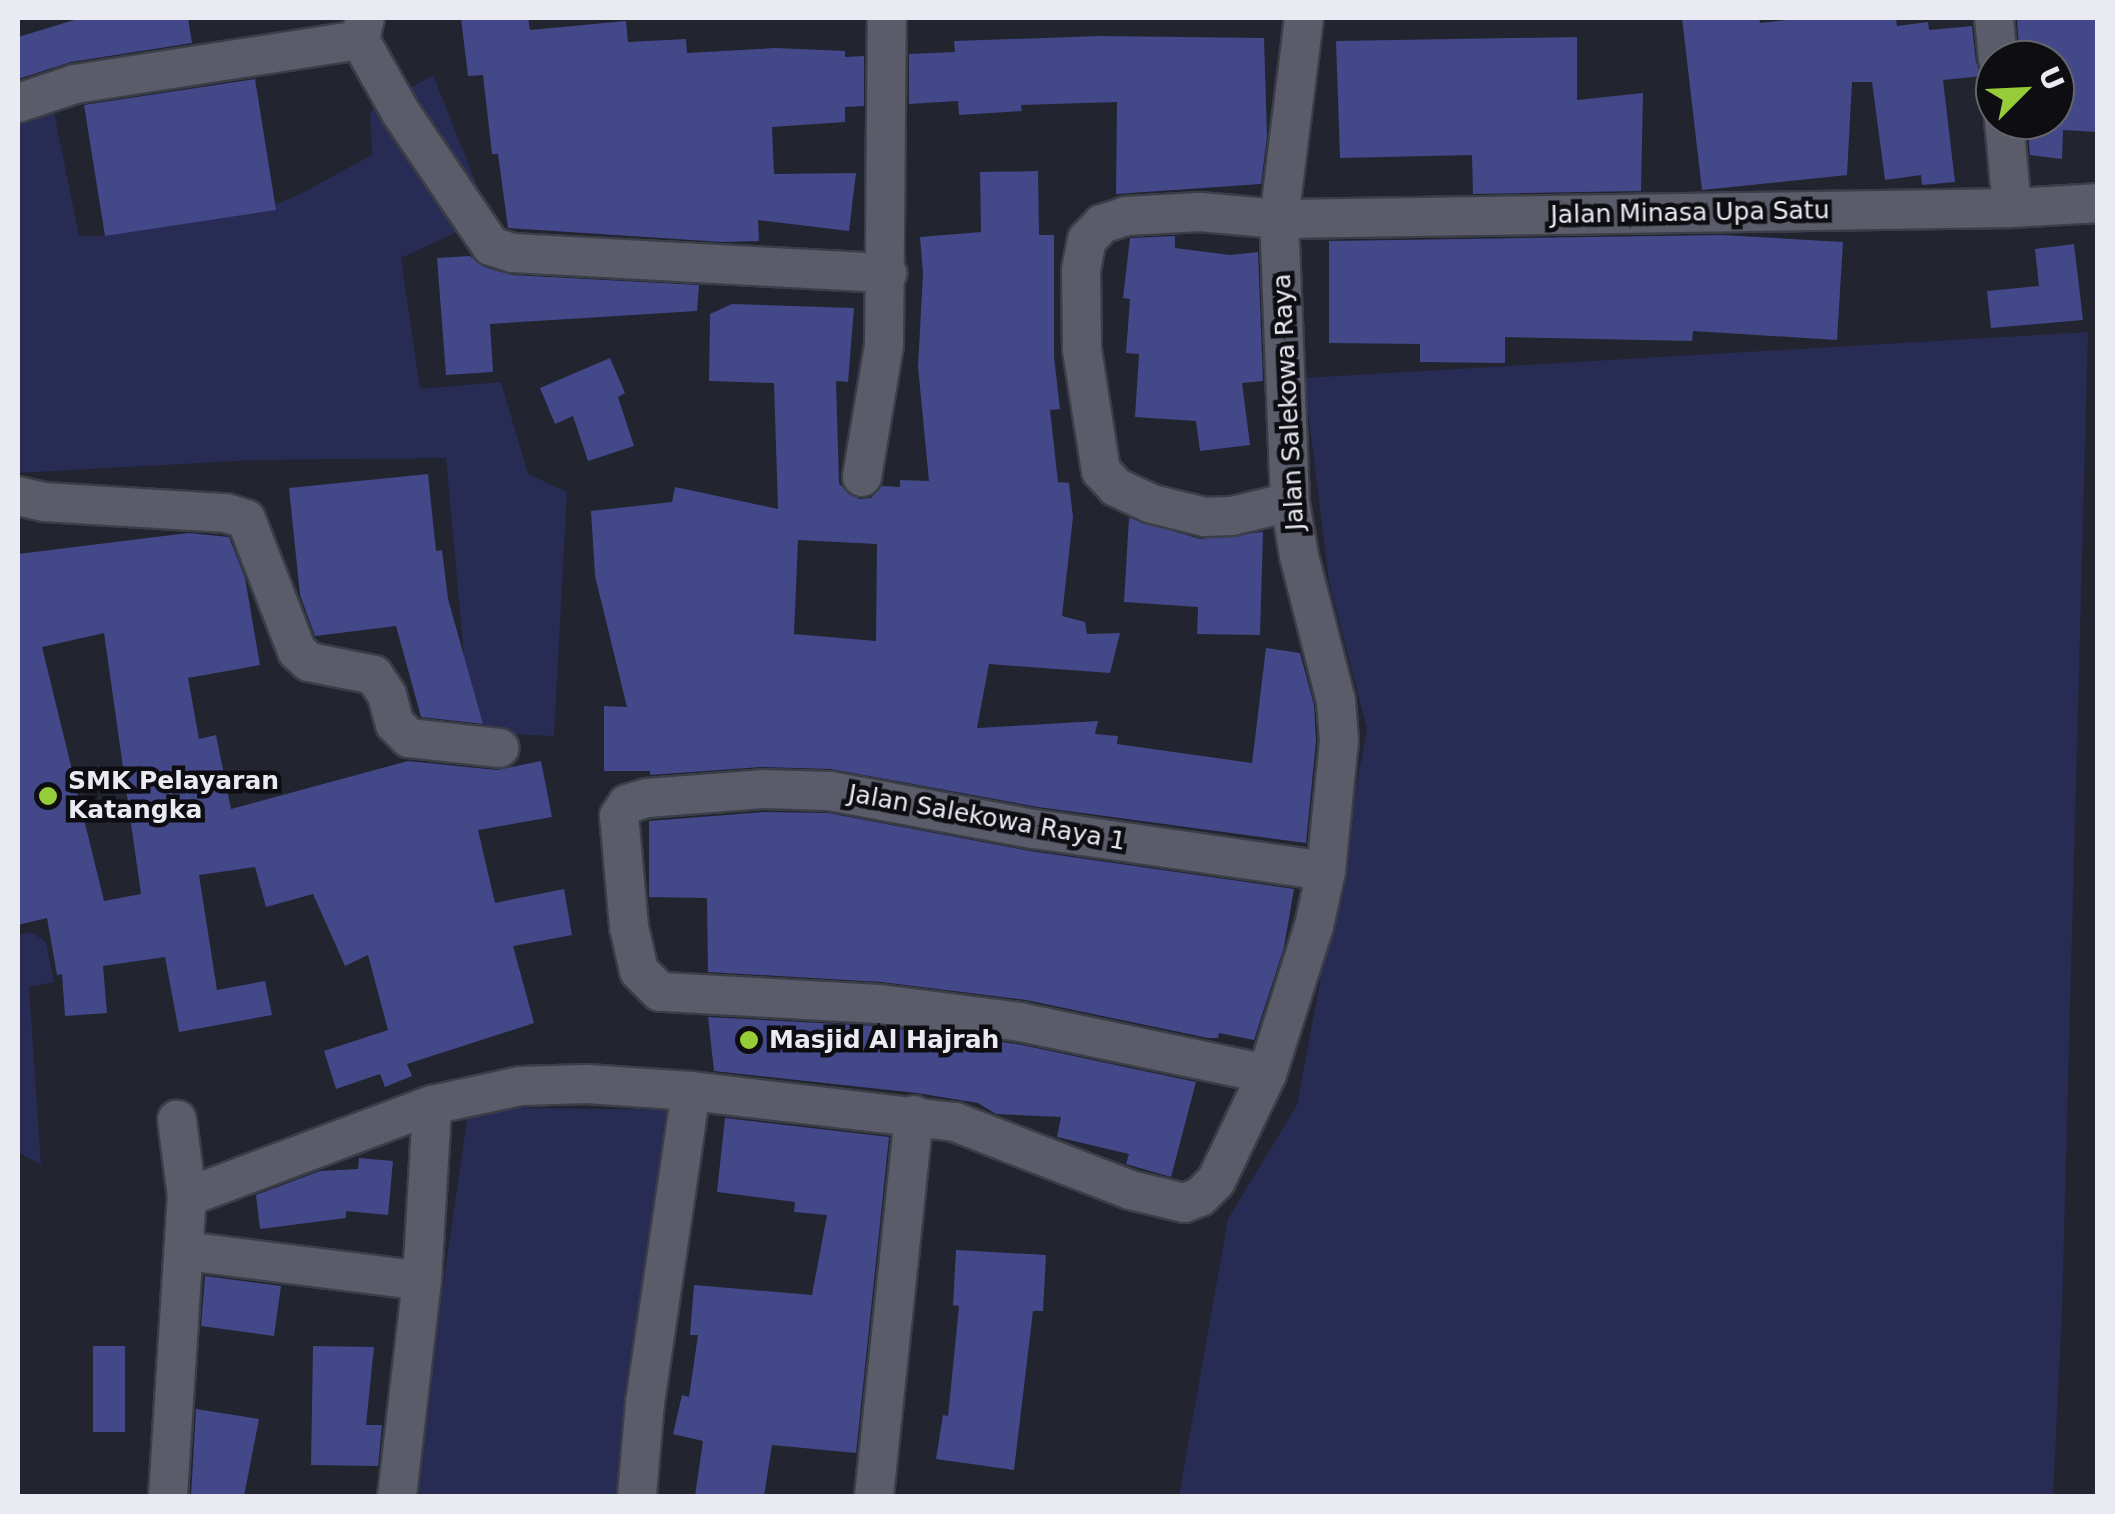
<!DOCTYPE html>
<html>
<head>
<meta charset="utf-8">
<style>
	body { margin:0 }
	#map { position:relative; width:2115px; height:1514px; overflow:hidden; background:#22242f; font-family:"DejaVu Sans",sans-serif }
	div>[style] { position:absolute }
	[style*='--x'] { left:calc(var(--x)*1px); top:calc(var(--y)*1px); width:calc(var(--w)*1px); rotate:calc(var(--a)*1deg) }
	.green>* { inset:0; background:#282b54 }
	.building>* { inset:0; background:#434889 }
	.roads { filter:drop-shadow(2px 0 #3c3e47) drop-shadow(-2px 0 #3c3e47) drop-shadow(0 2px #3c3e47) drop-shadow(0 -2px #3c3e47) }
	.minor>* { height:38px; margin:-19px; padding:0 19px; transform-origin:19px; border-radius:19px; background:#5a5c6a }
	.dots>* { width:28px; height:28px; translate:-50% -50%; box-sizing:border-box; border:5px solid #0d0d12; border-radius:50% }
	span { translate:-50% -50%; white-space:nowrap; text-align:center; line-height:1.15; -webkit-text-stroke:9px #0d0d12; paint-order:stroke }
	.street-label { font-size:25px; color:#e9eaf2 }
	.poi-label { font-size:25px; color:#e9eaf2; font-weight:700 }
	.left { translate:0 -50%; text-align:left }
	.frame { position:absolute; inset:0; border:20px solid #e9eaf2; pointer-events:none }
	.north { position:absolute; left:1975px; top:40px; width:100px; height:100px; box-sizing:border-box; background:#0d0d12; border:2px solid #65656c; border-radius:50%; rotate:66deg; font-size:28px; font-weight:700; line-height:40px; text-align:center; color:#e9eaf2 }
	.north::after { content:''; display:block; margin:auto; width:35px; height:45px; background:#97cc39; clip-path:polygon(50% 0,100% 100%,50% 72%,0 100%) }
</style>
</head>
<body>
<div id="map">
	<div class="green">
		<div style="clip-path:polygon(433px 75px,482px 198px,457px 232px,401px 258px,420px 389px,501px 382px,528px 474px,567px 492px,554px 736px,483px 733px,464px 657px,446px 458px,254px 460px,18px 473px,18px 111px,53px 107px,79px 236px,105px 236px,258px 212px,300px 194px,372px 155px,370px 112px)"></div>
		<div style="clip-path:polygon(2088px 332px,2062px 1311px,2053px 1496px,1179px 1496px,1228px 1219px,1297px 1105px,1367px 729px,1329px 582px,1304px 378px)"></div>
		<div style="clip-path:polygon(31px 932px,46px 942px,54px 982px,29px 987px,41px 1165px,18px 1152px,18px 935px)"></div>
		<div style="clip-path:polygon(469px 1107px,677px 1110px,617px 1496px,412px 1496px)"></div>
	</div>
	<div class="building">
		<div style="clip-path:polygon(81px 18px,188px 18px,192px 43px,71px 62px,18px 79px,18px 37px)"></div>
		<div style="clip-path:polygon(461px 18px,528px 18px,530px 30px,626px 21px,628px 42px,686px 39px,687px 53px,775px 48px,845px 51px,845px 57px,864px 56px,864px 106px,845px 107px,845px 122px,772px 127px,774px 174px,856px 173px,849px 231px,758px 220px,759px 241px,722px 242px,508px 228px,498px 154px,492px 154px,483px 75px,468px 76px)"></div>
		<div style="clip-path:polygon(1682px 18px,1759px 18px,1760px 23px,1804px 18px,1896px 18px,1897px 26px,1928px 22px,1929px 30px,1972px 26px,1976px 62px,1982px 76px,1943px 80px,1955px 182px,1922px 185px,1921px 175px,1885px 180px,1872px 82px,1852px 82px,1847px 175px,1702px 190px)"></div>
		<div style="clip-path:polygon(2022px 18px,2098px 18px,2098px 132px,2063px 130px,2062px 159px,2030px 155px,2027px 120px,2055px 120px,2055px 60px,2020px 60px,2017px 21px)"></div>
		<div style="clip-path:polygon(1100px 36px,1264px 38px,1267px 136px,1261px 184px,1116px 194px,1117px 102px,1021px 105px,1022px 111px,959px 115px,958px 101px,909px 104px,909px 54px,955px 52px,954px 41px)"></div>
		<div style="clip-path:polygon(1577px 37px,1577px 100px,1643px 93px,1641px 191px,1473px 194px,1472px 155px,1340px 158px,1336px 41px)"></div>
		<div style="clip-path:polygon(255px 79px,276px 210px,105px 236px,84px 105px)"></div>
		<div style="clip-path:polygon(evenodd,1038px 171px,1039px 235px,1054px 235px,1054px 357px,1060px 409px,1050px 410px,1058px 482px,1069px 483px,1073px 517px,1062px 616px,1085px 622px,1087px 634px,1120px 633px,1110px 673px,989px 664px,977px 728px,1098px 721px,1095px 734px,1118px 736px,1117px 744px,1252px 763px,1266px 648px,1300px 653px,1314px 705px,1316px 741px,1306px 843px,1038px 807px,831px 769px,761px 767px,650px 775px,650px 771px,604px 771px,604px 706px,627px 707px,595px 576px,591px 511px,672px 502px,675px 487px,778px 509px,774px 383px,709px 381px,710px 314px,732px 304px,854px 308px,848px 382px,836px 381px,839px 484px,859px 499px,871px 498px,882px 486px,900px 487px,900px 480px,929px 481px,918px 367px,923px 273px,920px 237px,981px 232px,980px 172px,1038px 171px,798px 540px,877px 544px,876px 641px,794px 634px,798px 540px)"></div>
		<div style="clip-path:polygon(1722px 235px,1843px 242px,1837px 340px,1693px 331px,1692px 341px,1505px 337px,1505px 363px,1420px 362px,1420px 344px,1329px 343px,1329px 241px)"></div>
		<div style="clip-path:polygon(1175px 236px,1175px 248px,1230px 255px,1258px 252px,1263px 381px,1242px 383px,1250px 445px,1200px 451px,1196px 421px,1135px 417px,1139px 354px,1126px 353px,1130px 299px,1123px 298px,1130px 238px)"></div>
		<div style="clip-path:polygon(2074px 244px,2083px 320px,1991px 328px,1987px 291px,2039px 286px,2035px 249px)"></div>
		<div style="clip-path:polygon(470px 256px,484px 267px,512px 275px,699px 285px,697px 311px,490px 324px,493px 372px,446px 375px,437px 258px)"></div>
		<div style="clip-path:polygon(610px 358px,625px 393px,618px 397px,634px 446px,588px 461px,573px 416px,555px 424px,540px 388px)"></div>
		<div style="clip-path:polygon(428px 474px,436px 551px,442px 550px,448px 599px,483px 724px,421px 717px,396px 626px,315px 636px,300px 595px,289px 488px)"></div>
		<div style="clip-path:polygon(1129px 518px,1200px 539px,1263px 532px,1260px 635px,1197px 634px,1198px 607px,1124px 602px)"></div>
		<div style="clip-path:polygon(evenodd,188px 533px,229px 537px,245px 578px,260px 665px,188px 678px,199px 739px,216px 735px,231px 809px,408px 761px,497px 770px,541px 761px,552px 817px,478px 830px,495px 903px,564px 889px,572px 935px,513px 946px,534px 1023px,407px 1064px,412px 1076px,385px 1087px,380px 1074px,336px 1089px,324px 1051px,388px 1030px,368px 955px,345px 966px,313px 894px,266px 907px,255px 867px,199px 875px,217px 990px,265px 981px,272px 1015px,179px 1032px,165px 957px,103px 966px,107px 1013px,65px 1016px,62px 974px,57px 975px,47px 918px,18px 925px,18px 554px,188px 533px,104px 633px,141px 894px,104px 901px,42px 647px,104px 633px)"></div>
		<div style="clip-path:polygon(764px 812px,828px 813px,1030px 851px,1294px 889px,1284px 947px,1254px 1040px,1219px 1033px,1218px 1038px,1208px 1038px,1026px 1000px,881px 982px,708px 972px,707px 898px,649px 897px,649px 821px)"></div>
		<div style="clip-path:polygon(708px 1017px,876px 1026px,1017px 1044px,1196px 1082px,1171px 1177px,1126px 1164px,1129px 1154px,1057px 1137px,1061px 1117px,996px 1114px,978px 1103px,917px 1093px,714px 1071px)"></div>
		<div style="clip-path:polygon(725px 1118px,889px 1137px,856px 1453px,772px 1445px,764px 1496px,695px 1496px,703px 1441px,673px 1434px,682px 1395px,689px 1397px,698px 1335px,690px 1335px,694px 1285px,812px 1295px,827px 1215px,794px 1212px,795px 1202px,717px 1192px)"></div>
		<div style="clip-path:polygon(359px 1158px,393px 1161px,388px 1215px,346px 1211px,346px 1218px,260px 1229px,256px 1195px,320px 1171px,358px 1169px)"></div>
		<div style="clip-path:polygon(956px 1250px,1046px 1255px,1043px 1311px,1033px 1311px,1014px 1470px,936px 1459px,943px 1415px,948px 1416px,959px 1306px,953px 1305px)"></div>
		<div style="clip-path:polygon(205px 1276px,281px 1286px,274px 1336px,201px 1326px)"></div>
		<div style="clip-path:polygon(93px 1346px,125px 1346px,125px 1432px,93px 1432px)"></div>
		<div style="clip-path:polygon(313px 1346px,374px 1347px,366px 1425px,382px 1425px,378px 1466px,311px 1465px)"></div>
		<div style="clip-path:polygon(196px 1409px,259px 1419px,244px 1496px,191px 1496px)"></div>
	</div>
	<div class="roads">
		<div class="minor">
			<div style="--x:1994;--y:18;--w:42;--a:84.6"></div>
			<div style="--x:360;--y:40;--w:84;--a:60.7"></div>
			<div style="--x:401;--y:113;--w:161;--a:55.9"></div>
			<div style="--x:491;--y:246;--w:23;--a:18"></div>
			<div style="--x:513;--y:253;--w:375;--a:3.1"></div>
			<div style="--x:18;--y:103;--w:60;--a:-18.4"></div>
			<div style="--x:75;--y:84;--w:288;--a:-8.8"></div>
			<div style="--x:360;--y:40;--w:23;--a:-77"></div>
			<div style="--x:2012;--y:208;--w:86;--a:-3.3"></div>
			<div style="--x:862;--y:477;--w:134;--a:-80.5"></div>
			<div style="--x:884;--y:345;--w:327;--a:-89.5"></div>
			<div style="--x:18;--y:496;--w:27;--a:13"></div>
			<div style="--x:44;--y:502;--w:182;--a:3.5"></div>
			<div style="--x:226;--y:513;--w:21;--a:17"></div>
			<div style="--x:246;--y:519;--w:142;--a:68.9"></div>
			<div style="--x:297;--y:651;--w:16;--a:43"></div>
			<div style="--x:309;--y:662;--w:66;--a:11.3"></div>
			<div style="--x:374;--y:675;--w:24;--a:57"></div>
			<div style="--x:387;--y:695;--w:30;--a:75"></div>
			<div style="--x:395;--y:724;--w:20;--a:45"></div>
			<div style="--x:409;--y:738;--w:91;--a:6.3"></div>
			<div style="--x:1290;--y:502;--w:60;--a:166.4"></div>
			<div style="--x:1232;--y:516;--w:27;--a:178"></div>
			<div style="--x:1205;--y:517;--w:55;--a:-166.2"></div>
			<div style="--x:1152;--y:504;--w:40;--a:-155"></div>
			<div style="--x:1116;--y:487;--w:22;--a:-133"></div>
			<div style="--x:1101;--y:471;--w:123;--a:-98.9"></div>
			<div style="--x:1082;--y:349;--w:79;--a:-90.7"></div>
			<div style="--x:1081;--y:270;--w:31;--a:-79"></div>
			<div style="--x:1087;--y:240;--w:22;--a:-47"></div>
			<div style="--x:1102;--y:224;--w:25;--a:-18"></div>
			<div style="--x:1126;--y:216;--w:74;--a:-3.1"></div>
			<div style="--x:1200;--y:212;--w:79;--a:5.1"></div>
			<div style="--x:1279;--y:219;--w:733;--a:-0.86"></div>
			<div style="--x:2012;--y:208;--w:88;--a:-95.2"></div>
			<div style="--x:1267;--y:1074;--w:251;--a:-168.1"></div>
			<div style="--x:1021;--y:1022;--w:144;--a:-172.8"></div>
			<div style="--x:878;--y:1004;--w:218;--a:-176.8"></div>
			<div style="--x:660;--y:992;--w:30;--a:-135"></div>
			<div style="--x:639;--y:971;--w:45;--a:-102.8"></div>
			<div style="--x:629;--y:927;--w:111;--a:-95.1"></div>
			<div style="--x:619;--y:816;--w:14;--a:-56"></div>
			<div style="--x:627;--y:804;--w:21;--a:-17"></div>
			<div style="--x:647;--y:798;--w:116;--a:-4.4"></div>
			<div style="--x:763;--y:789;--w:67;--a:1.7"></div>
			<div style="--x:830;--y:791;--w:208;--a:10.6"></div>
			<div style="--x:1034;--y:829;--w:295;--a:8.2"></div>
			<div style="--x:691;--y:1091;--w:266;--a:6.7"></div>
			<div style="--x:955;--y:1122;--w:188;--a:21.2"></div>
			<div style="--x:1130;--y:1190;--w:56;--a:13.5"></div>
			<div style="--x:1184;--y:1203;--w:17;--a:-21"></div>
			<div style="--x:1200;--y:1197;--w:23;--a:-45"></div>
			<div style="--x:1216;--y:1181;--w:119;--a:-64.5"></div>
			<div style="--x:1267;--y:1074;--w:155;--a:-72.4"></div>
			<div style="--x:1314;--y:926;--w:56;--a:-77.7"></div>
			<div style="--x:1326;--y:871;--w:131;--a:-84.3"></div>
			<div style="--x:1339;--y:741;--w:40;--a:-94.3"></div>
			<div style="--x:1336;--y:701;--w:150;--a:-104.3"></div>
			<div style="--x:1299;--y:556;--w:55;--a:-99.5"></div>
			<div style="--x:1290;--y:502;--w:283;--a:-92.2"></div>
			<div style="--x:1279;--y:219;--w:203;--a:-82.9"></div>
			<div style="--x:187;--y:1197;--w:262;--a:-20.6"></div>
			<div style="--x:186;--y:1251;--w:238;--a:7.2"></div>
			<div style="--x:168;--y:1496;--w:300;--a:-86.4"></div>
			<div style="--x:187;--y:1197;--w:78;--a:-97.4"></div>
			<div style="--x:397;--y:1496;--w:216;--a:-83.4"></div>
			<div style="--x:422;--y:1281;--w:176;--a:-86.7"></div>
			<div style="--x:432;--y:1105;--w:91;--a:-12.1"></div>
			<div style="--x:521;--y:1086;--w:66;--a:-1.7"></div>
			<div style="--x:587;--y:1084;--w:104;--a:3.9"></div>
			<div style="--x:691;--y:1091;--w:314;--a:98.4"></div>
			<div style="--x:645;--y:1402;--w:94;--a:94.9"></div>
			<div style="--x:874;--y:1496;--w:383;--a:-84"></div>
		</div>
	</div>
	<div class="dots">
		<div style="left:48px;top:796px;background:#97cc39"></div>
		<div style="left:749px;top:1040px;background:#97cc39"></div>
	</div>
	<div class="street-label">
		<span style="left:1690px;top:213px;rotate:-1deg">Jalan Minasa Upa Satu</span>
		<span style="left:1289px;top:402px;rotate:-93deg">Jalan Salekowa Raya</span>
		<span style="left:987px;top:818px;rotate:10deg">Jalan Salekowa Raya 1</span>
	</div>
	<div class="poi-label">
		<span class="left" style="left:68px;top:796px">SMK Pelayaran<br>Katangka</span>
		<span class="left" style="left:769px;top:1040px">Masjid Al Hajrah</span>
	</div>
	<div class="frame"></div>
	<div class="north">U</div>
</div>
</body>
</html>
